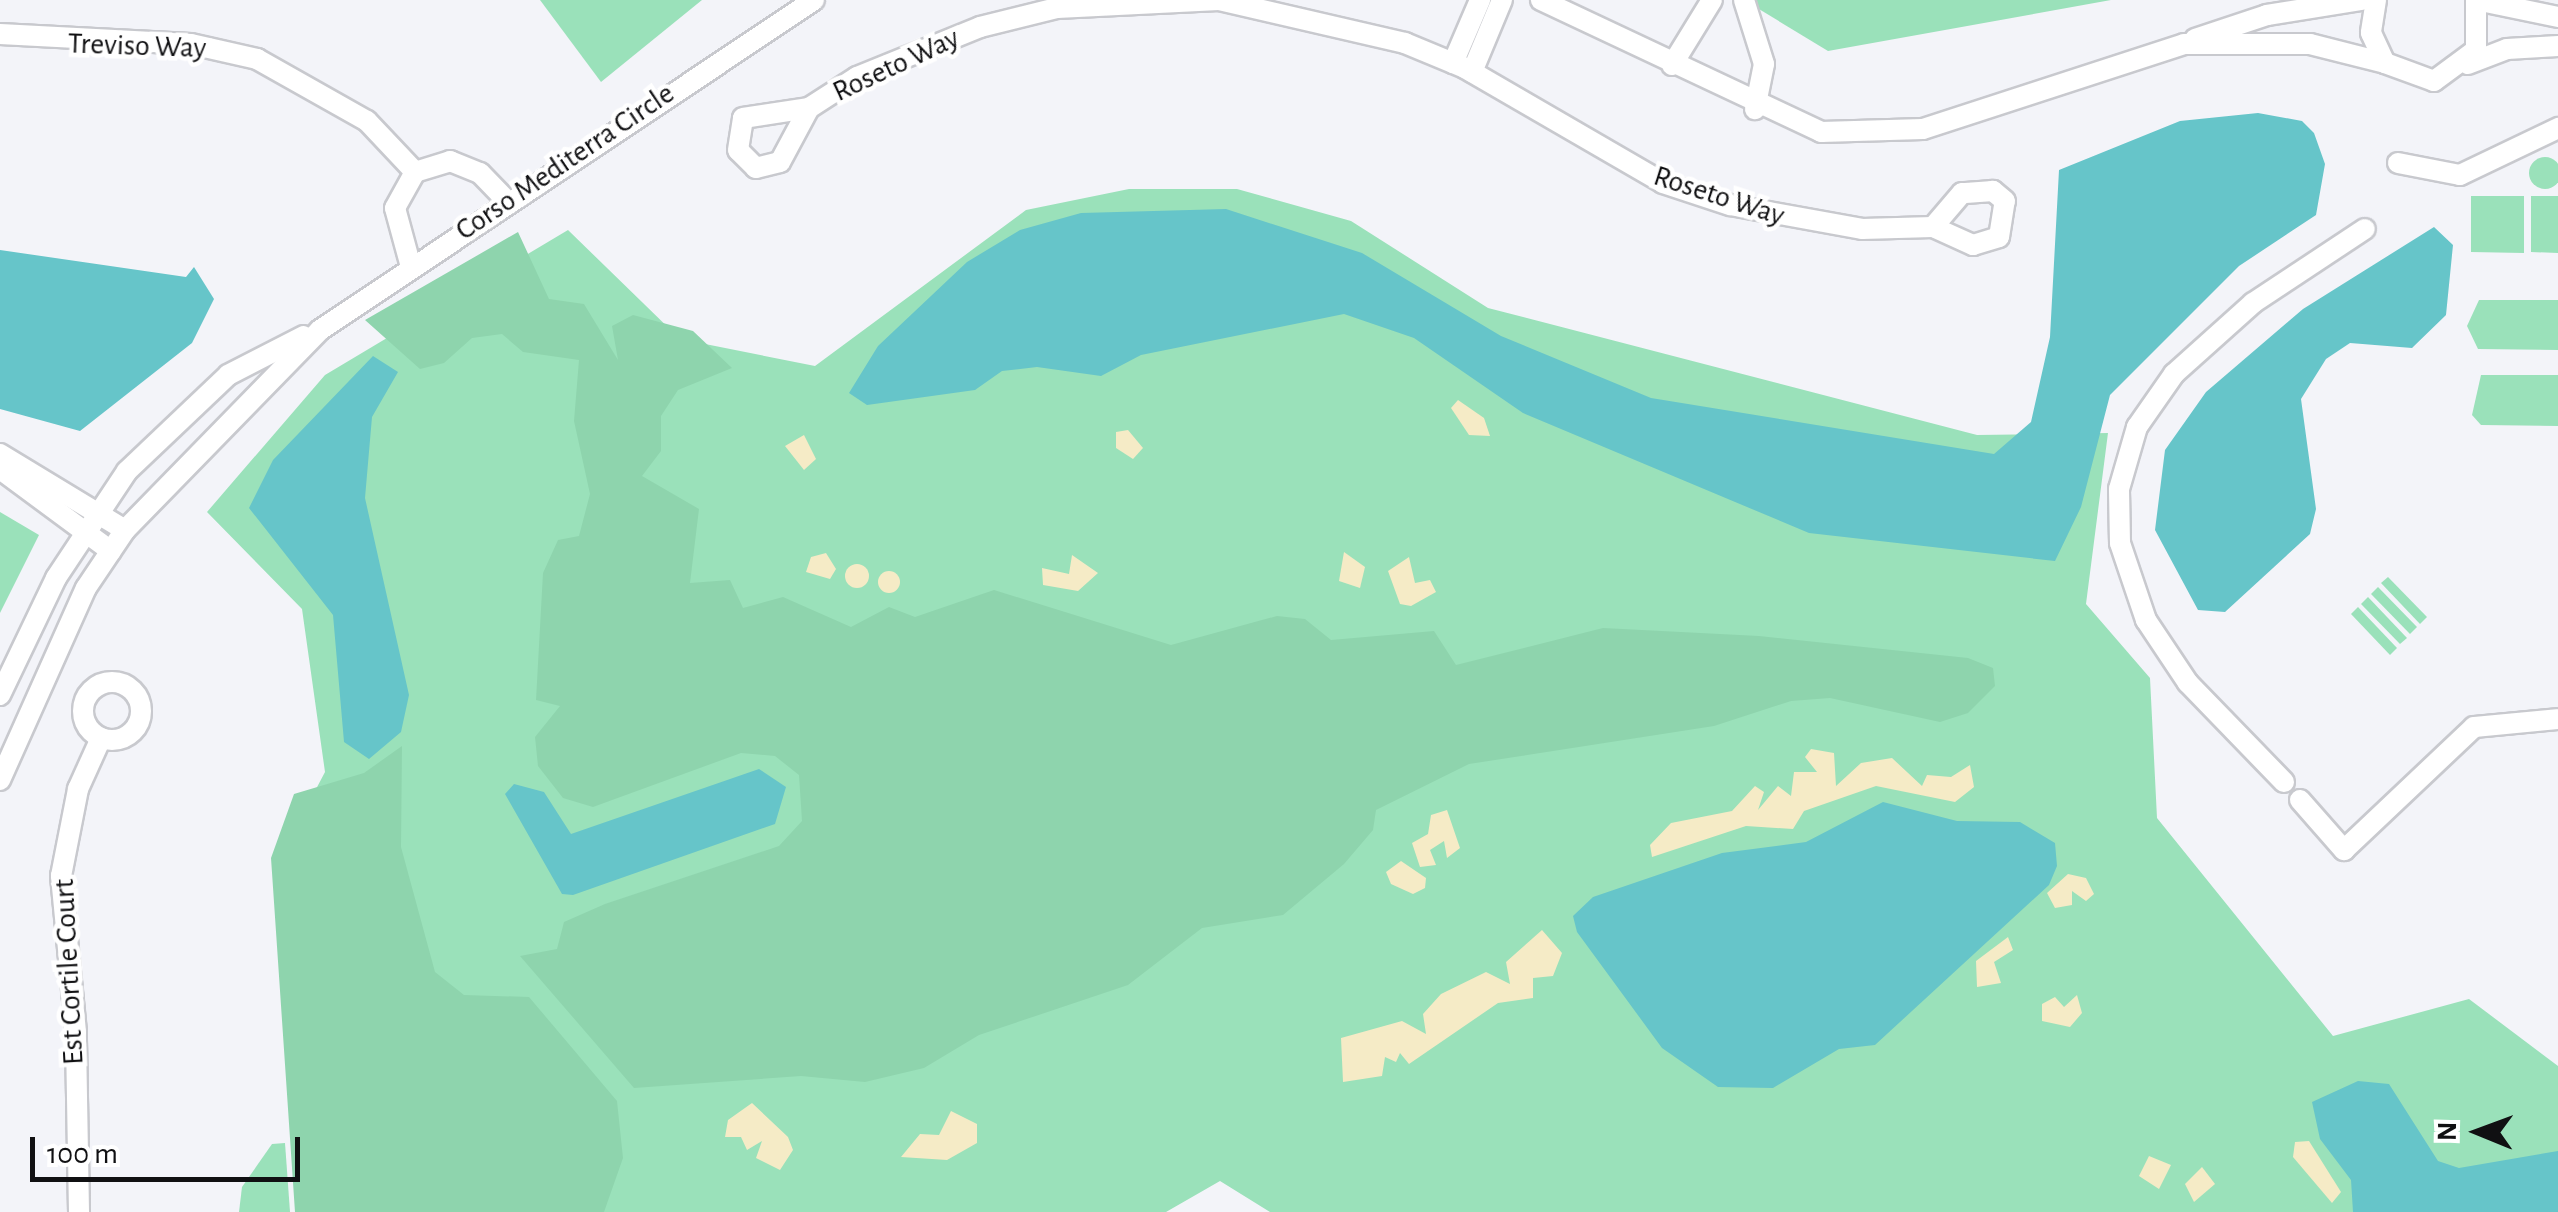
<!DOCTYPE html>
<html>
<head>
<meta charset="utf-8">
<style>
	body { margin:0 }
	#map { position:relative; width:2558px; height:1212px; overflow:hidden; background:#f3f4f9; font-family:"Alegreya Sans",sans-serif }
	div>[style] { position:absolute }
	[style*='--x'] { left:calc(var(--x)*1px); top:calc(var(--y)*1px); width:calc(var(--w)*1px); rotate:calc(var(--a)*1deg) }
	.green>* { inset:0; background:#9ae1ba }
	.round { border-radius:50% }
	.forest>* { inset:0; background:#8ed4ad }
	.sand>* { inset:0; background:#f5ebc6 }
	.water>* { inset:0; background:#66c5c9 }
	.roads { filter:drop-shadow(2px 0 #c8c9ce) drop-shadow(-2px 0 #c8c9ce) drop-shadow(0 2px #c8c9ce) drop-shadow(0 -2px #c8c9ce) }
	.street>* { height:20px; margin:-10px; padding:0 10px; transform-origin:10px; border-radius:10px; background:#fff }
	.street>.ring { margin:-10px; padding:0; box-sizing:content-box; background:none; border:20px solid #fff; border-radius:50% }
	span { translate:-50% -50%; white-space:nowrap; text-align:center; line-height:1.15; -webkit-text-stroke:9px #fff; paint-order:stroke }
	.street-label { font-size:30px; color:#101012 }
	.north { position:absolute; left:2428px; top:1082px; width:100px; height:100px; -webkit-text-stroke:8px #fff; paint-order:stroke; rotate:271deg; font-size:28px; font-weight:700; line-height:40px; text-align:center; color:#101012 }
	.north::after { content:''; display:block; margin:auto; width:35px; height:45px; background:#101012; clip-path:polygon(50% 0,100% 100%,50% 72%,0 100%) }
	.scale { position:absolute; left:30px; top:1137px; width:270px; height:45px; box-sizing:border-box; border:5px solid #101012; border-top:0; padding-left:12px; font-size:30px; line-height:35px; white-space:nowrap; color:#101012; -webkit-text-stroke:8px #fff; paint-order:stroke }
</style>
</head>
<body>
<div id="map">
	<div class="green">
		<div style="clip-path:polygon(540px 0,702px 0,601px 82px)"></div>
		<div style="clip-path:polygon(1744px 0,2111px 0,1828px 51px)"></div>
		<div class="round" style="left:2529px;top:157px;width:32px;height:32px"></div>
		<div style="clip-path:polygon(1129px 189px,1237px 189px,1351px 221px,1488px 308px,1977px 435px,2108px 433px,2086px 604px,2150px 678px,2157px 818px,2333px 1036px,2469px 999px,2558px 1066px,2558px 1212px,1270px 1212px,1220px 1181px,1166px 1212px,298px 1212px,276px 865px,325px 772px,302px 609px,207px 512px,325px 375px,568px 230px,680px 339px,815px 366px,1026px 210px)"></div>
		<div style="clip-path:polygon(2471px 196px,2524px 196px,2524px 253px,2471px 252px)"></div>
		<div style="clip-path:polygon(2531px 196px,2558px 196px,2558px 253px,2531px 252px)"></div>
		<div style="clip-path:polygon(2479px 300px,2558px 300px,2558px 350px,2478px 349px,2467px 326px)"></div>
		<div style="clip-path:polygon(2481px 375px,2558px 375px,2558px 426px,2481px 425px,2472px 415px)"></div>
		<div style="clip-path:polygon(0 512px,39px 535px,0 613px)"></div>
		<div style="clip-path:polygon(2388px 577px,2427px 617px,2420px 624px,2381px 583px)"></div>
		<div style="clip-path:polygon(2378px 587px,2417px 627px,2410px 634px,2371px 594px)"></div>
		<div style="clip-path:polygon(2368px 597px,2407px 638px,2400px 644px,2361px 604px)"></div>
		<div style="clip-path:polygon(2358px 607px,2397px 648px,2390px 655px,2351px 614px)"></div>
		<div style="clip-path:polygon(285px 1143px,290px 1212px,239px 1212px,242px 1187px,272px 1144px)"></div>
	</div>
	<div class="forest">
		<div style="clip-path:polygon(518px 232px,549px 299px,584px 304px,618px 360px,612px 326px,633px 315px,693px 331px,732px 368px,678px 390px,661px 416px,661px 451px,642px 476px,699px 509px,690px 583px,730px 580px,743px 608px,783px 597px,851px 627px,889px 607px,915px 617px,994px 590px,1171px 645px,1277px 616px,1305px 619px,1331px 640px,1434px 631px,1456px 665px,1603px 628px,1759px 636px,1968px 658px,1993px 668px,1995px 686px,1968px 713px,1940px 722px,1830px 698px,1791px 701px,1714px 726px,1469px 764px,1376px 810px,1373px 830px,1344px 864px,1283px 915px,1202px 928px,1128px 985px,979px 1035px,924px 1068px,865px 1082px,801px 1076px,634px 1088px,520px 956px,557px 949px,564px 922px,605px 904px,779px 846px,802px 821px,799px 775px,775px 756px,741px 753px,593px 807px,563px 798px,538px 766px,535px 737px,560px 706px,536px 700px,543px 573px,558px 540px,579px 536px,590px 494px,574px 421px,579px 360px,523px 352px,502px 334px,472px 338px,444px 363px,420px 369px,365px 320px)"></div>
		<div style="clip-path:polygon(402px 746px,401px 847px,435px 972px,464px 995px,529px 997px,617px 1101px,623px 1158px,604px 1212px,295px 1212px,271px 858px,294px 794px,364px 773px)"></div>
	</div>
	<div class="sand">
		<div style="clip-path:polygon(1458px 400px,1484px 418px,1490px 436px,1469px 435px,1451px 408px)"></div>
		<div style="clip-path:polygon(1128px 430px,1143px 448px,1133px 459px,1116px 448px,1116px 432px)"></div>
		<div style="clip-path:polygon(804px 435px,816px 459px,804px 470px,785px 446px)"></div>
		<div style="clip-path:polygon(1344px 552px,1365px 567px,1360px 588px,1339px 581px)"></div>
		<div style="clip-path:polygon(826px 553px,836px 569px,830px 579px,806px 572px,811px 557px)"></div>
		<div style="clip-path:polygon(1072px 555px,1098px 573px,1078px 591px,1043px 585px,1042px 568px,1069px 574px)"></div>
		<div style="clip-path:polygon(1409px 557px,1415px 583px,1430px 580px,1436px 592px,1411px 606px,1400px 604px,1388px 571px)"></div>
		<div class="round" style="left:845px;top:564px;width:24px;height:24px"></div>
		<div class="round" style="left:878px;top:571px;width:22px;height:22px"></div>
		<div style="clip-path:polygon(1811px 749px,1834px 753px,1836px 786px,1861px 763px,1892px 758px,1922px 786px,1927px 775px,1951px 777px,1970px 765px,1974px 787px,1955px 802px,1876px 786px,1804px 811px,1793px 829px,1746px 826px,1652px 857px,1650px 845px,1671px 823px,1732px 811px,1755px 786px,1764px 792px,1758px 810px,1778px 786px,1791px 796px,1794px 772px,1817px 772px,1805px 757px)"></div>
		<div style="clip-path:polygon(1447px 810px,1460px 848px,1447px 858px,1444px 841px,1430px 850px,1436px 865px,1420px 867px,1412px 843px,1428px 834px,1431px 815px)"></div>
		<div style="clip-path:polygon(1401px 861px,1426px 878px,1425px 888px,1413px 894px,1391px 884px,1386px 872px)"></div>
		<div style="clip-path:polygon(2068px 874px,2086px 878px,2094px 894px,2086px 901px,2072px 891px,2072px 905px,2055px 908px,2047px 893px)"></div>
		<div style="clip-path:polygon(1542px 930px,1562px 953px,1553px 976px,1533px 978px,1533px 998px,1498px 1003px,1409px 1064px,1400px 1053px,1396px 1062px,1385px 1057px,1382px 1076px,1343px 1082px,1341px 1038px,1402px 1021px,1426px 1034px,1423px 1014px,1441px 994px,1486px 972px,1510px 984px,1506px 962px)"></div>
		<div style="clip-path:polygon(2008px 937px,2013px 950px,1994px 962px,2001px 983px,1977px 987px,1976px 961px)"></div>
		<div style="clip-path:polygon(2077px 995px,2082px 1013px,2070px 1027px,2042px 1021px,2042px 1004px,2055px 997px,2064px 1007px)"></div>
		<div style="clip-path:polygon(752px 1103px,788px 1137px,793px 1150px,780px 1170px,756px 1158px,762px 1141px,747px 1150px,741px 1137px,725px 1137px,728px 1120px)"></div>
		<div style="clip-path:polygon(951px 1111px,977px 1124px,977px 1143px,947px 1160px,901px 1157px,920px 1134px,939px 1135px)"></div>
		<div style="clip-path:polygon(2309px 1141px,2341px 1192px,2332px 1203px,2293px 1157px,2295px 1142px)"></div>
		<div style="clip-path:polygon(2149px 1156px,2171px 1165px,2159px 1189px,2139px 1176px)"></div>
		<div style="clip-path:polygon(2202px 1167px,2215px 1184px,2194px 1202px,2185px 1184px)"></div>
	</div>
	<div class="water">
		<div style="clip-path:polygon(2258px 113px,2302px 121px,2314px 133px,2325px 164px,2316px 215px,2239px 266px,2110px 395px,2081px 507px,2055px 561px,1809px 533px,1523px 413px,1414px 338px,1344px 314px,1141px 355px,1101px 376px,1037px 367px,1002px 371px,975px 390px,867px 405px,849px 393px,878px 346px,967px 262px,1020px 230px,1081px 213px,1226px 209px,1362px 253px,1501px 336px,1651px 398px,1994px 454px,2031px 422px,2050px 337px,2059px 170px,2180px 121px)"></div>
		<div style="clip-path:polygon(2434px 227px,2453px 245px,2446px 315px,2412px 348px,2350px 343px,2326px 359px,2301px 399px,2316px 509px,2310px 534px,2225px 612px,2198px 610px,2155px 530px,2165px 450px,2206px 392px,2303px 309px)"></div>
		<div style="clip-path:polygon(0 250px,186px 277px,194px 267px,214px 299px,192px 343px,80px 431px,0 409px)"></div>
		<div style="clip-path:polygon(373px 356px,398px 372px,372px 417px,365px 498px,409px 695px,401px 732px,369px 759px,344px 742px,333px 615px,249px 508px,273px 460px)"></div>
		<div style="clip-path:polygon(759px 769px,786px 787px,775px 824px,573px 895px,562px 894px,505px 794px,514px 784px,544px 792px,571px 834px)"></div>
		<div style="clip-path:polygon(1883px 802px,1957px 821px,2020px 822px,2055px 843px,2057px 866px,2049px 885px,1875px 1045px,1839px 1049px,1773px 1088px,1718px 1087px,1662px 1048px,1577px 932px,1573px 916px,1593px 897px,1722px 853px,1806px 842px)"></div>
		<div style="clip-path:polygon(2358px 1081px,2389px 1084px,2438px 1161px,2459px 1168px,2558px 1151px,2558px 1212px,2353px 1212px,2351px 1180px,2320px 1139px,2312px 1102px)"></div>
	</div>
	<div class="roads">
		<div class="street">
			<div style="--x:1541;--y:0;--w:310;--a:25.2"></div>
			<div style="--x:1821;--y:132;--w:102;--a:-1.7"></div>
			<div style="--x:1923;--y:129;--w:274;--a:-18"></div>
			<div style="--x:2184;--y:44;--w:126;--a:0"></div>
			<div style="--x:2310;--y:44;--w:77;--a:14.2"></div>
			<div style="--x:1744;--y:0;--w:67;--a:72.6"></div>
			<div style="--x:1764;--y:64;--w:46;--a:101.3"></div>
			<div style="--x:2376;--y:0;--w:33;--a:99"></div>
			<div style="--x:2371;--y:33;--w:33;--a:65"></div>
			<div style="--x:2385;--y:63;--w:52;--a:20.2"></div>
			<div style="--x:2434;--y:81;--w:52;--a:-36.4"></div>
			<div style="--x:2476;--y:50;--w:50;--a:-90"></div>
			<div style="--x:2476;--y:0;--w:84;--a:11.7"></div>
			<div style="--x:0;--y:34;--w:191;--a:3"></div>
			<div style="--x:191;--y:44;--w:68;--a:12.8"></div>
			<div style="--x:257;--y:59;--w:126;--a:29.4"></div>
			<div style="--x:367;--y:121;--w:70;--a:46.7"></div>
			<div style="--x:2195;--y:39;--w:76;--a:-18.4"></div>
			<div style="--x:2267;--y:15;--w:96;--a:-9"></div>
			<div style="--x:1453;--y:63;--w:69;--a:-66.8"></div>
			<div style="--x:2468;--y:64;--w:42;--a:-21"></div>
			<div style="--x:2507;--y:49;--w:51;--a:-3.4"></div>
			<div style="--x:1672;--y:65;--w:76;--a:-58.4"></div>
			<div style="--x:1472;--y:72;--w:78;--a:-67.4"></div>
			<div style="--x:809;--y:108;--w:61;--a:118.2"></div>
			<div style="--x:780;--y:162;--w:25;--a:166"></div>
			<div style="--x:756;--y:168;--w:25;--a:-135"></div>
			<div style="--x:738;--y:150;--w:32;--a:-81"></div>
			<div style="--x:743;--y:118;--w:67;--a:-8.6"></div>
			<div style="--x:809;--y:108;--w:57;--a:-32.9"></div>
			<div style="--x:857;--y:77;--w:133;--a:-22.1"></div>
			<div style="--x:980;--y:27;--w:79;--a:-13.9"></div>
			<div style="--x:1057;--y:8;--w:162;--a:-2.8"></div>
			<div style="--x:1219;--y:0;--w:191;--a:13"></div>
			<div style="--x:1405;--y:43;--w:65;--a:22.6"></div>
			<div style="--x:1465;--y:68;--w:229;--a:30.1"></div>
			<div style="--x:1663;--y:183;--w:71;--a:18.2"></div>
			<div style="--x:1730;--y:205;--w:134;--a:10.3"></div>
			<div style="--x:1862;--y:229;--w:71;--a:-1.6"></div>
			<div style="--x:1933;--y:227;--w:44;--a:24.2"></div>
			<div style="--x:1973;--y:245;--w:27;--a:-17"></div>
			<div style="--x:1999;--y:237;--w:36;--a:-81"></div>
			<div style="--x:2005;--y:201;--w:16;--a:-140"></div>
			<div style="--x:1993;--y:191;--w:31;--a:176"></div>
			<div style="--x:1962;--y:193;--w:45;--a:130.5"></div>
			<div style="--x:2398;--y:163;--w:63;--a:11"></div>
			<div style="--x:2460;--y:175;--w:109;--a:-25.6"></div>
			<div style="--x:411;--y:267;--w:61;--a:-105.2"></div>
			<div style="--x:395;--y:208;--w:41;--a:-60.9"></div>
			<div style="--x:415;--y:172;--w:37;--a:-17"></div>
			<div style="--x:450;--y:161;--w:32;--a:22"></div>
			<div style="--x:480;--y:173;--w:39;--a:46"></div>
			<div style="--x:0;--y:454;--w:146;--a:31.3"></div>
			<div style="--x:0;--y:469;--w:138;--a:36.5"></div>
			<div class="ring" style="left:83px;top:682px;width:38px;height:38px"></div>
			<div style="--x:0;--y:695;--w:130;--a:-64.4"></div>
			<div style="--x:56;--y:578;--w:128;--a:-56.4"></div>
			<div style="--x:127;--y:471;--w:139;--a:-43.5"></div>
			<div style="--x:228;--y:375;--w:85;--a:-27.2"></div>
			<div style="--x:0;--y:780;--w:210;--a:-65.9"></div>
			<div style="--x:86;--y:588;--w:70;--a:-56.1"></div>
			<div style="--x:125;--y:530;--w:279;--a:-45.7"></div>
			<div style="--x:320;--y:330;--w:594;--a:-33.74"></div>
			<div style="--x:2284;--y:782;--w:138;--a:-134.1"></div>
			<div style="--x:2188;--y:683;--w:76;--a:-123.7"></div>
			<div style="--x:2146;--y:620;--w:81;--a:-108.7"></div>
			<div style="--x:2120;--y:543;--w:54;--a:-91.1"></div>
			<div style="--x:2119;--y:489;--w:65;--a:-73.8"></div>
			<div style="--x:2137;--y:427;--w:65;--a:-55.1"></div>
			<div style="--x:2174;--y:374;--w:106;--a:-41.9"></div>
			<div style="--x:2253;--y:303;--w:134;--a:-33.5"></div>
			<div style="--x:2300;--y:800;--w:67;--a:48.7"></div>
			<div style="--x:2344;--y:850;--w:179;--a:-43.4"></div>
			<div style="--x:2474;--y:727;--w:84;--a:-5.4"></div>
			<div style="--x:79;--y:1212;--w:180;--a:-91"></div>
			<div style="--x:76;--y:1032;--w:157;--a:-95.5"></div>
			<div style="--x:61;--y:876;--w:89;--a:-78.9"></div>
			<div style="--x:78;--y:789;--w:56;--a:-65.7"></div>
		</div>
	</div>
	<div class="street-label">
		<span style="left:137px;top:46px;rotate:2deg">Treviso Way</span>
		<span style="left:896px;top:65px;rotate:-25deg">Roseto Way</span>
		<span style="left:565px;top:162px;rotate:-34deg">Corso Mediterra Circle</span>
		<span style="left:1719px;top:196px;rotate:18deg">Roseto Way</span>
		<span style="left:69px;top:972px;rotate:-93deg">Est Cortile Court</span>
	</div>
	<div class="north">N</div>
	<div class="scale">100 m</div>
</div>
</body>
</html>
